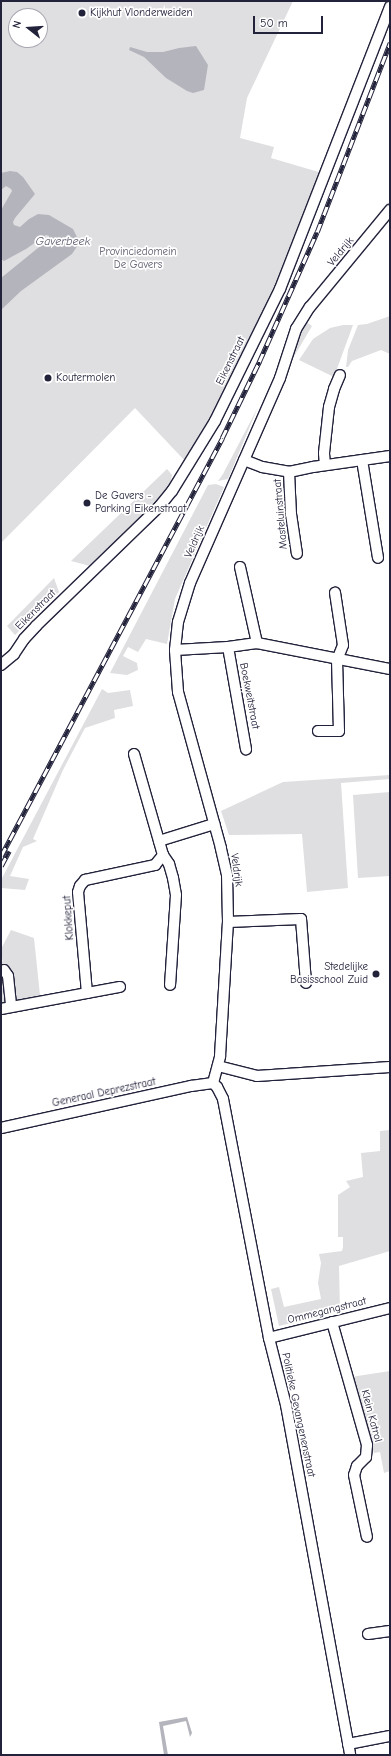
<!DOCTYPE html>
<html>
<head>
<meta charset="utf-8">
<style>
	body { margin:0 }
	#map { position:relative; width:391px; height:1756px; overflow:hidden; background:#fff; font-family:"Comic Neue",sans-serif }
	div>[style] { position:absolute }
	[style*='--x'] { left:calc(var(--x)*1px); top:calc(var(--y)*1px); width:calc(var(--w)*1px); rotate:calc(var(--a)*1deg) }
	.green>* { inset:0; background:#dfdfe2 }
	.water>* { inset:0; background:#b4b4bc }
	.roads { filter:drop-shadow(1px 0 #22223b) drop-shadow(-1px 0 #22223b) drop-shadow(0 1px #22223b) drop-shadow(0 -1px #22223b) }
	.minor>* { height:10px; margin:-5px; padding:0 5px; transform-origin:5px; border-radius:5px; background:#fff }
	.rail>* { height:4.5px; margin-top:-2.25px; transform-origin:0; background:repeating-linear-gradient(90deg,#fff 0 9px,#22223b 0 18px); box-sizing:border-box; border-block:1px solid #22223b }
	.dots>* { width:11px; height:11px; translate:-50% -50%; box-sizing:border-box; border:2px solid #fff; border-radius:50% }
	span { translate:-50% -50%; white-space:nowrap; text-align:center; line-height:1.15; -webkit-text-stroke:3.5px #fff; paint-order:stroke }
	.poi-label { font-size:11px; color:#22223b }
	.left { translate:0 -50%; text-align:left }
	.right { translate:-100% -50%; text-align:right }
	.street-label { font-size:11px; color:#22223b }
	.park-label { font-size:11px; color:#5b5b6d }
	.water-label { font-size:12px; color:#5c5c6f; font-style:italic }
	.frame { position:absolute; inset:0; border:2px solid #22223b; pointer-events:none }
	.north { position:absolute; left:8px; top:8px; width:40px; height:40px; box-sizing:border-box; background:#fff; border:1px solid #a7a7b1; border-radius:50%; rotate:287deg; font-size:11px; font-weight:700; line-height:16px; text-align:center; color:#22223b }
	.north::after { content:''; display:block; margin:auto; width:14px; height:18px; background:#22223b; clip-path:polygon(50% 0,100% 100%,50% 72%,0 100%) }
	.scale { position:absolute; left:253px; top:16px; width:70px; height:18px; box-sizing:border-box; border:2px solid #22223b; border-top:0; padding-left:5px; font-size:12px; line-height:14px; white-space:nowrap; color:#22223b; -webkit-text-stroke:3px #fff; paint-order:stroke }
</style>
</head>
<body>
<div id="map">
	<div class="green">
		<div style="clip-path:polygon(evenodd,1px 1px,293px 1px,247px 98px,240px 138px,274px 147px,271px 158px,322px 173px,284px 270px,211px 420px,186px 462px,135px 408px,1px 543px,1px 1px,16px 16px,40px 16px,40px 40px,16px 40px,16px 16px)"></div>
		<div style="clip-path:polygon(390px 316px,390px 354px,381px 350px,352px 361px,348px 367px,346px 367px,348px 350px,358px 325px,367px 324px)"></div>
		<div style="clip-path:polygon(305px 321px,312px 326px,289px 365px,298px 335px)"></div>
		<div style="clip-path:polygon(343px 325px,353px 325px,334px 377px,299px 360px,313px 339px,330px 328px)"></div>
		<div style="clip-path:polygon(258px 407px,228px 479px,218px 481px,223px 474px)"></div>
		<div style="clip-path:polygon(167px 469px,172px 475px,170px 485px,155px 503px,90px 566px,71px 561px)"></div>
		<div style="clip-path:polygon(216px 484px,224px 487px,175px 599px,167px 644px,146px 639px,138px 652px,128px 647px,123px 656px,137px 663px,138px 670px,127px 675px,110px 673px,208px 485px)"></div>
		<div style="clip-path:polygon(54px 578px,59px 592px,15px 635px,7px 626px)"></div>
		<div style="clip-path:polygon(102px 689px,108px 693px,130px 690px,133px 706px,114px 710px,115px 718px,85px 728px,63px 770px,33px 839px,37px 841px,23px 847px,10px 876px,29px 879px,25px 890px,1px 888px,1px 880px)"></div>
		<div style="clip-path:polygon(390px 775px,390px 779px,341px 783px,348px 888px,307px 892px,302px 834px,229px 835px,221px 811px,283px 782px)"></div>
		<div style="clip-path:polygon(390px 792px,390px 876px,358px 878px,353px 795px)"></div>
		<div style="clip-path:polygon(11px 930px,34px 938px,41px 1005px,1px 1013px,1px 964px,3px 960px,1px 959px,1px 949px)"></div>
		<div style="clip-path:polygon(390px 1130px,390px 1251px,339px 1266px,340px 1311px,279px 1326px,271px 1289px,279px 1287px,284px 1307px,321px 1299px,318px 1283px,321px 1263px,319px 1254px,342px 1251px,343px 1247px,343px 1237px,338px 1237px,338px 1195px,350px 1187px,346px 1181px,363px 1177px,361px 1153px,380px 1151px,380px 1131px)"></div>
		<div style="clip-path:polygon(390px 1371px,390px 1471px,384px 1473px,380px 1452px,374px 1453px,351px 1377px)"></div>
	</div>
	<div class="water">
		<div style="clip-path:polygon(196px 46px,208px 65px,204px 90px,193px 93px,187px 91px,166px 78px,144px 57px,129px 50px,130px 47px,147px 52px,163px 52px,179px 48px)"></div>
		<div style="clip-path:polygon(10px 171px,17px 172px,23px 177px,35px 194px,15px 218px,13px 222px,14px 225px,20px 227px,29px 219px,38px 214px,49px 215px,73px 229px,78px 239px,78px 245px,72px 254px,21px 291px,1px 310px,1px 278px,49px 239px,49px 236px,46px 235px,26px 249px,4px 261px,1px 259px,1px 210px,12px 191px,11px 189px,6px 186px,1px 190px,1px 173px)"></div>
		<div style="clip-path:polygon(187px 1717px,192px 1733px,190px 1737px,186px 1721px,163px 1726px,168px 1755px,164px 1755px,159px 1722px)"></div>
	</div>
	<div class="roads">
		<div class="minor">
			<div style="--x:244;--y:460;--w:19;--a:21"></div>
			<div style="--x:262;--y:467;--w:27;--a:10"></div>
			<div style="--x:289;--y:472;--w:25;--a:-12"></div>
			<div style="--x:313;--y:467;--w:78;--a:-8.1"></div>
			<div style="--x:362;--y:460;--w:99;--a:80.7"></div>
			<div style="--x:325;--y:465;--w:12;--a:-95"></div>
			<div style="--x:324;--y:453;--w:46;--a:-83.8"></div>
			<div style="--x:329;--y:407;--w:19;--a:-74"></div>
			<div style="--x:334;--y:389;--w:15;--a:-67"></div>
			<div style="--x:289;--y:472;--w:42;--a:87.3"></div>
			<div style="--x:291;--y:514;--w:40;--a:81.5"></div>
			<div style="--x:240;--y:567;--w:78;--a:77.4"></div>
			<div style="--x:228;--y:647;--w:104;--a:80"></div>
			<div style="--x:175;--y:650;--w:53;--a:-3.2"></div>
			<div style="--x:228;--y:647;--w:29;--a:-8"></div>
			<div style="--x:257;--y:643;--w:136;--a:11.1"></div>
			<div style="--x:1;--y:665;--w:17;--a:-40"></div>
			<div style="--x:14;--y:654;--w:18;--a:-56"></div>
			<div style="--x:24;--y:639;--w:18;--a:-47"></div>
			<div style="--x:36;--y:626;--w:171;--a:-44.1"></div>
			<div style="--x:159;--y:507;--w:21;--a:-51"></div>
			<div style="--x:172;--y:491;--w:82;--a:-58.4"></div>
			<div style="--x:215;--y:421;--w:147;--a:-63.8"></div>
			<div style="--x:280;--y:289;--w:303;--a:-68.7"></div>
			<div style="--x:318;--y:731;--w:21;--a:0"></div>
			<div style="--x:339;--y:731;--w:71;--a:-91.6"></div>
			<div style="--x:337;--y:660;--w:16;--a:-68"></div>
			<div style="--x:343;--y:645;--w:53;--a:-98.7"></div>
			<div style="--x:134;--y:754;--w:105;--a:74"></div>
			<div style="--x:163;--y:855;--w:11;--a:56"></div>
			<div style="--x:169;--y:864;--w:15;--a:74"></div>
			<div style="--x:173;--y:878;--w:17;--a:80"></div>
			<div style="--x:176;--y:895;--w:90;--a:93.8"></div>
			<div style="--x:159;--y:841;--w:58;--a:-17.2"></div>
			<div style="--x:228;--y:922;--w:73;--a:-2.4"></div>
			<div style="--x:301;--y:919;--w:64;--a:85.5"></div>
			<div style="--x:4;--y:970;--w:7;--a:56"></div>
			<div style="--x:8;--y:976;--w:31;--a:84"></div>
			<div style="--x:87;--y:993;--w:101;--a:-95.1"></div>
			<div style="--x:78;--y:892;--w:6;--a:-72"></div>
			<div style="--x:80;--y:886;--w:8;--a:-50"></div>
			<div style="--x:85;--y:880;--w:72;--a:-12.1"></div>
			<div style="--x:155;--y:865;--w:13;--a:-51"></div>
			<div style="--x:1;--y:1009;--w:121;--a:-10.5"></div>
			<div style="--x:218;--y:1066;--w:40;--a:14.4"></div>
			<div style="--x:257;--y:1076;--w:133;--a:-3.9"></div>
			<div style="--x:213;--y:1083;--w:28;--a:-75"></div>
			<div style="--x:220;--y:1056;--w:134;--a:-86.6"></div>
			<div style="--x:228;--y:922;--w:47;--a:-91.2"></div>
			<div style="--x:227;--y:875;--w:28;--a:-103"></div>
			<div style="--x:221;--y:848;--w:162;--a:-105.4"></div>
			<div style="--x:178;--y:692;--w:42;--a:-94.1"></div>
			<div style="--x:175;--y:650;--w:28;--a:-84"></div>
			<div style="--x:178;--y:622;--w:41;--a:-72.9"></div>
			<div style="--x:190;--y:583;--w:224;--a:-66.3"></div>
			<div style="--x:280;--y:378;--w:52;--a:-71.9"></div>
			<div style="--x:296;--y:329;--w:26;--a:-58"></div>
			<div style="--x:310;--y:307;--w:126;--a:-50.5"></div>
			<div style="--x:213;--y:1083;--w:6;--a:45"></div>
			<div style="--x:217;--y:1087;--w:13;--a:63"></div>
			<div style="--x:223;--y:1099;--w:243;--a:79.1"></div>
			<div style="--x:269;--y:1338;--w:69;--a:75.8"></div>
			<div style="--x:286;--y:1405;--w:356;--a:79.6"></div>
			<div style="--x:1;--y:1128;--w:195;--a:-12.5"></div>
			<div style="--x:191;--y:1086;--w:22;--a:-8"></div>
			<div style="--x:332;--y:1322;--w:128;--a:74.1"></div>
			<div style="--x:367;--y:1445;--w:12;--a:95"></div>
			<div style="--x:366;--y:1457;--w:13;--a:135"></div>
			<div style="--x:357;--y:1466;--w:9;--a:108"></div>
			<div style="--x:354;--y:1475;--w:63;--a:78.2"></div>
			<div style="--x:269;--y:1338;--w:125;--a:-13.9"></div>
			<div style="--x:368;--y:1634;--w:22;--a:-8"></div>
			<div style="--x:348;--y:1744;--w:43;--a:-10.8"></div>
		</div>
	</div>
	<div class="rail">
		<div style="--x:1;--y:856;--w:473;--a:-62.1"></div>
		<div style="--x:222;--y:438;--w:85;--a:-64"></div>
		<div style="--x:259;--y:362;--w:142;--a:-66"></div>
		<div style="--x:317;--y:232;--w:203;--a:-68.9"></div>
		<div style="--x:1;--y:866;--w:17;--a:-62"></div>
	</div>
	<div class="dots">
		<div style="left:82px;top:13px;background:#22223b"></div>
		<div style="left:48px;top:378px;background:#22223b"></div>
		<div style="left:87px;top:503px;background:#22223b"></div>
		<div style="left:376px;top:974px;background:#22223b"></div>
	</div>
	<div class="poi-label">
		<span class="left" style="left:90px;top:13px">Kijkhut Vlonderweiden</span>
		<span class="left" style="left:56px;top:378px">Koutermolen</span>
		<span class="left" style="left:95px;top:503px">De Gavers -<br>Parking Eikenstraat</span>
		<span class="right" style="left:368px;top:974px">Stedelijke<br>Basisschool Zuid</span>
	</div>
	<div class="street-label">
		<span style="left:341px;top:252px;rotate:-50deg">Veldrijk</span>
		<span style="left:231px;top:361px;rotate:-64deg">Eikenstraat</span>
		<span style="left:281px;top:514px;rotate:-95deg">Masteluinstraat</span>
		<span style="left:195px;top:542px;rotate:-66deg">Veldrijk</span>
		<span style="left:36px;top:610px;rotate:-45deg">Eikenstraat</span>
		<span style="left:249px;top:696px;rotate:79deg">Boekweitstraat</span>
		<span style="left:236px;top:870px;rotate:82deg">Veldrijk</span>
		<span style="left:69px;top:918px;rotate:-94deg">Klokkeput</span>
		<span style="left:104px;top:1093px;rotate:-12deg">Generaal Deprezstraat</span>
		<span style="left:327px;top:1311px;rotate:-14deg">Ommegangstraat</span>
		<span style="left:298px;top:1415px;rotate:78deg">Politieke Gevangenenstraat</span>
		<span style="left:371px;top:1416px;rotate:75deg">Klein Katrol</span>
	</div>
	<div class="park-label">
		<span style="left:138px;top:259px">Provinciedomein<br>De Gavers</span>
	</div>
	<div class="water-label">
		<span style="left:63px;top:242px">Gaverbeek</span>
	</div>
	<div class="frame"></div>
	<div class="north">N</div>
	<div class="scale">50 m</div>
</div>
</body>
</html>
